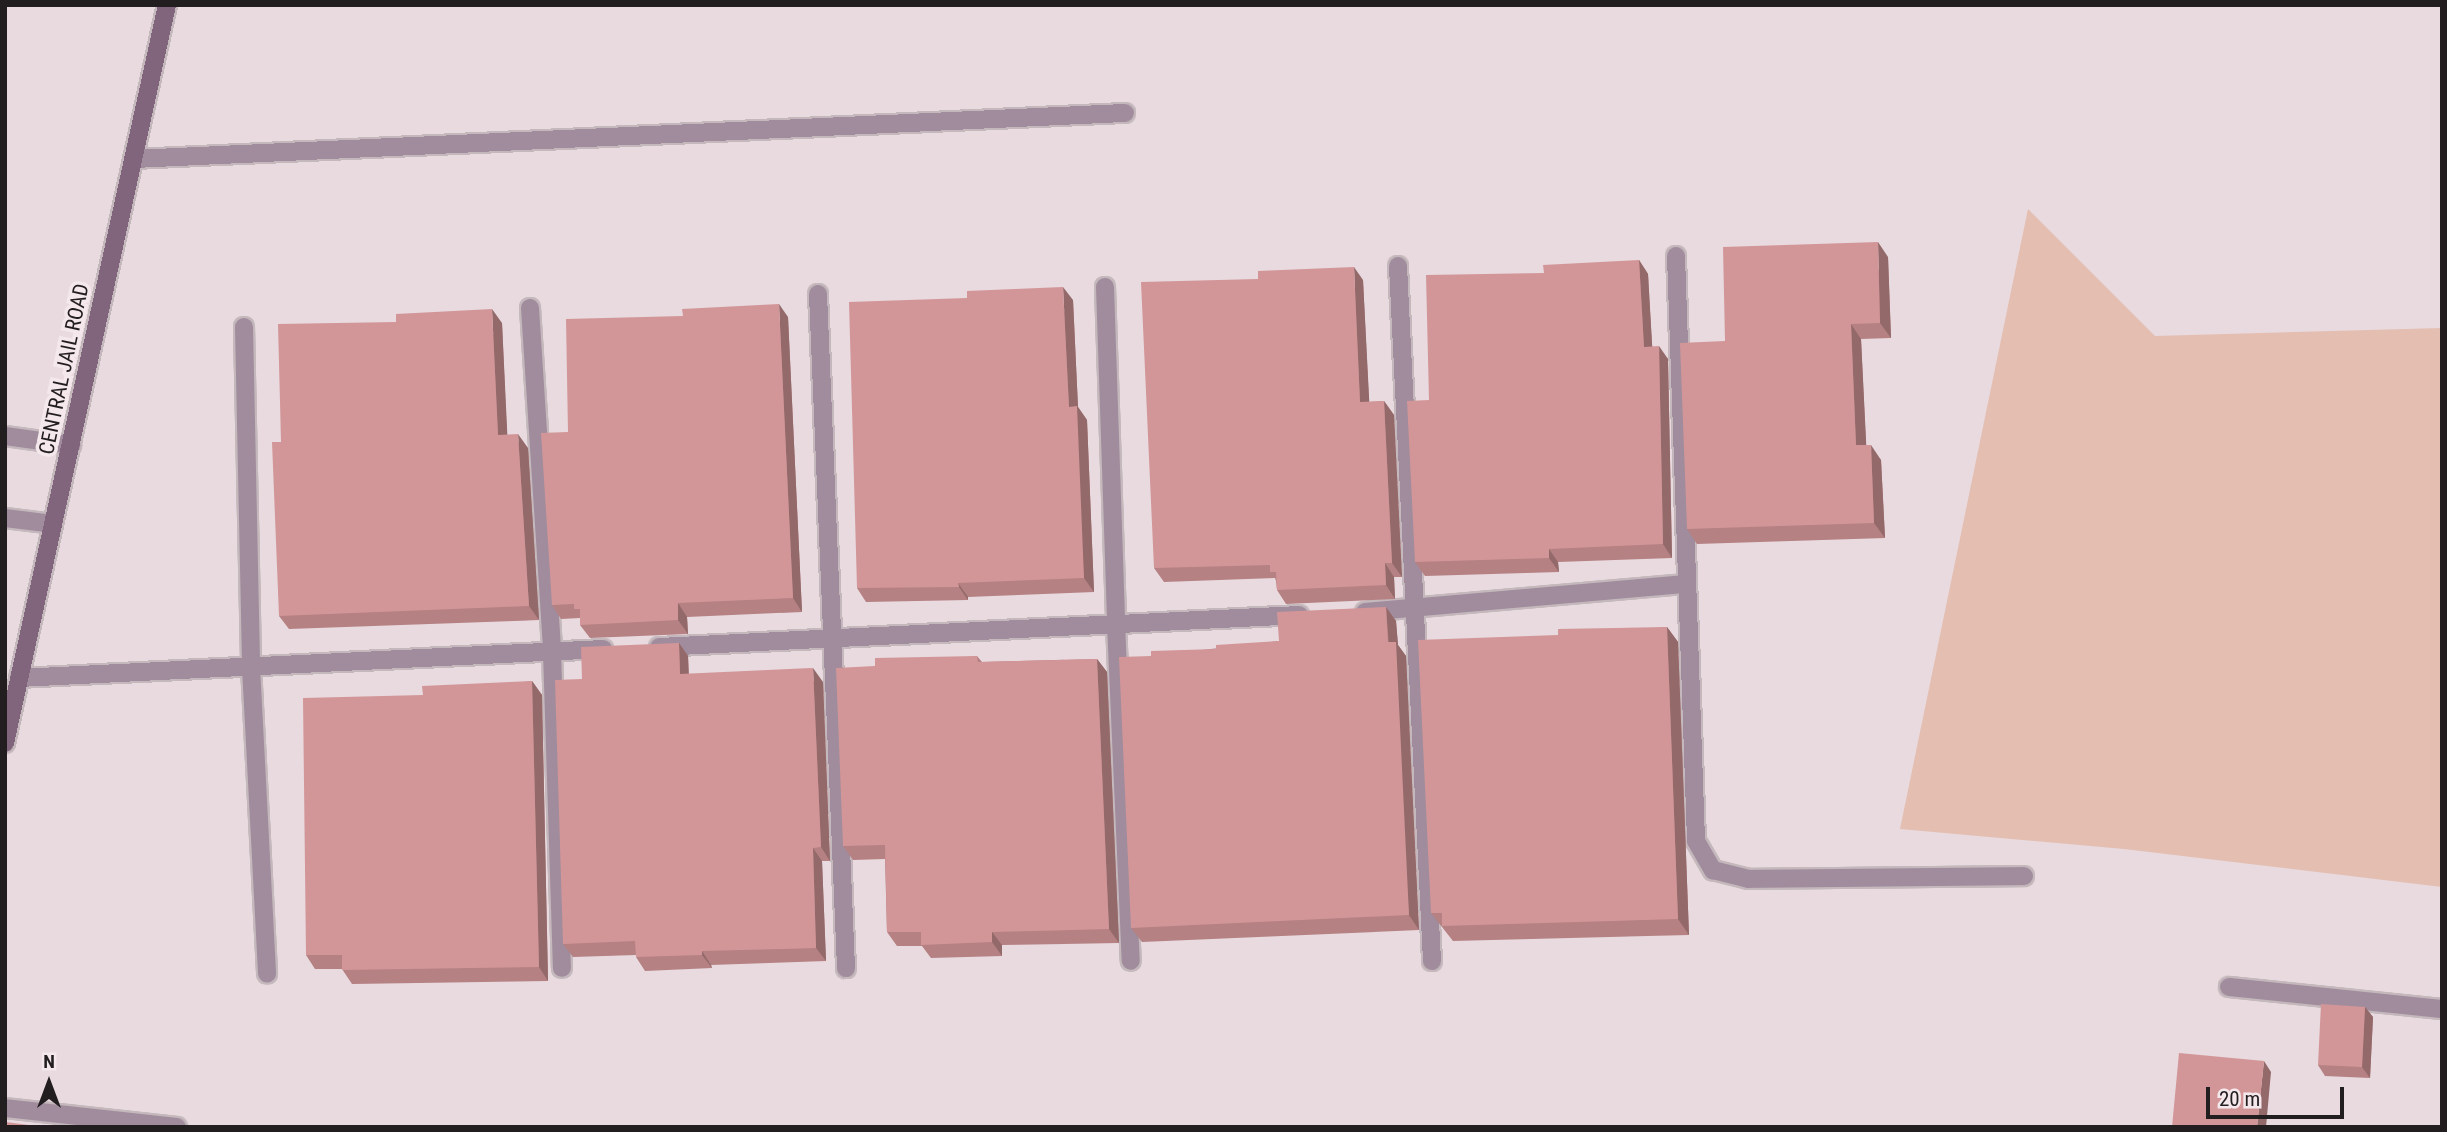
<!DOCTYPE html>
<html>
<head>
<meta charset="utf-8">
<style>
	body { margin:0 }
	#map { position:relative; width:2447px; height:1132px; overflow:hidden; background:#e8dadf; font-family:"Roboto Condensed",sans-serif }
	div>[style] { position:absolute }
	[style*='--x'] { left:calc(var(--x)*1px); top:calc(var(--y)*1px); width:calc(var(--w)*1px); rotate:calc(var(--a)*1deg) }
	.green>* { inset:0; background:#e3beb1 }
	.roads { filter:drop-shadow(2px 0 #c4b8bc) drop-shadow(-2px 0 #c4b8bc) drop-shadow(0 2px #c4b8bc) drop-shadow(0 -2px #c4b8bc) }
	.street>* { height:18px; margin:-9px; padding:0 9px; transform-origin:9px; border-radius:9px; background:#a08c9c }
	.secondary>* { height:18px; margin:-9px; padding:0 9px; transform-origin:9px; border-radius:9px; background:#81657c }
	.wall>* { inset:0; background:#b58183 }
	.shaded-wall>* { inset:0; background:#93696a }
	.building>* { inset:0; background:#d29698 }
	span { translate:-50% -50%; white-space:nowrap; text-align:center; line-height:1.15; -webkit-text-stroke:7px #f5e8ec; paint-order:stroke }
	.street-label { font-size:21px; color:#221d1f }
	.frame { position:absolute; inset:0; border:7px solid #221d1f; pointer-events:none }
	.north { position:absolute; left:14px; top:1048px; width:70px; height:70px; -webkit-text-stroke:5px #f5e8ec; paint-order:stroke; rotate:0deg; font-size:19px; font-weight:700; line-height:28px; text-align:center; color:#221d1f }
	.north::after { content:''; display:block; margin:auto; width:24px; height:32px; background:#221d1f; clip-path:polygon(50% 0,100% 100%,50% 72%,0 100%) }
	.scale { position:absolute; left:2206px; top:1087px; width:138px; height:32px; box-sizing:border-box; border:4px solid #221d1f; border-top:0; padding-left:9px; font-size:21px; line-height:24px; white-space:nowrap; color:#221d1f; -webkit-text-stroke:5px #f5e8ec; paint-order:stroke }
</style>
</head>
<body>
<div id="map">
	<div class="green">
		<div style="clip-path:polygon(2028px 209px,2155px 336px,2442px 328px,2442px 887px,2124px 849px,1900px 829px)"></div>
	</div>
	<div class="roads">
		<div class="street">
			<div style="--x:134;--y:159;--w:992;--a:-2.66"></div>
			<div style="--x:1676;--y:256;--w:585;--a:88.04"></div>
			<div style="--x:1696;--y:841;--w:34;--a:60"></div>
			<div style="--x:1713;--y:870;--w:36;--a:14"></div>
			<div style="--x:1748;--y:879;--w:276;--a:-0.6"></div>
			<div style="--x:1398;--y:266;--w:696;--a:87.2"></div>
			<div style="--x:1105;--y:287;--w:337;--a:88.1"></div>
			<div style="--x:1116;--y:624;--w:337;--a:87.5"></div>
			<div style="--x:818;--y:294;--w:675;--a:87.62"></div>
			<div style="--x:530;--y:308;--w:345;--a:86.3"></div>
			<div style="--x:552;--y:652;--w:316;--a:88.2"></div>
			<div style="--x:244;--y:327;--w:340;--a:88.8"></div>
			<div style="--x:251;--y:667;--w:307;--a:87"></div>
			<div style="--x:5;--y:436;--w:67;--a:7.8"></div>
			<div style="--x:5;--y:518;--w:48;--a:7.1"></div>
			<div style="--x:1365;--y:612;--w:322;--a:-5"></div>
			<div style="--x:659;--y:647;--w:641;--a:-2.86"></div>
			<div style="--x:19;--y:678;--w:585;--a:-2.84"></div>
			<div style="--x:2229;--y:987;--w:214;--a:5.9"></div>
			<div style="--x:5;--y:1108;--w:173;--a:6.3"></div>
		</div>
		<div class="secondary">
			<div style="--x:5;--y:743;--w:756;--a:-77.62"></div>
		</div>
	</div>
	<div class="wall">
		<div style="clip-path:polygon(1888px 257px,1891px 338px,1861px 339px,1866px 445px,1881px 460px,1885px 538px,1697px 544px,1687px 529px)"></div>
		<div style="clip-path:polygon(1639px 260px,1648px 274px,1652px 346px,1668px 359px,1672px 558px,1558px 562px,1559px 572px,1425px 576px,1415px 562px,1429px 400px)"></div>
		<div style="clip-path:polygon(1363px 280px,1369px 402px,1384px 401px,1394px 415px,1402px 577px,1394px 577px,1395px 599px,1286px 604px,1277px 590px,1276px 581px,1275px 578px,1164px 582px,1154px 568px)"></div>
		<div style="clip-path:polygon(1073px 300px,1078px 407px,1087px 420px,1094px 592px,968px 597px,968px 600px,866px 602px,857px 588px)"></div>
		<div style="clip-path:polygon(788px 317px,802px 612px,687px 617px,688px 634px,590px 638px,580px 625px,580px 618px,561px 619px,552px 605px,568px 432px)"></div>
		<div style="clip-path:polygon(502px 323px,507px 435px,528px 448px,539px 620px,289px 629px,279px 616px)"></div>
		<div style="clip-path:polygon(1386px 607px,1396px 621px,1398px 645px,1406px 656px,1419px 930px,1142px 942px,1131px 928px,1151px 656px,1279px 641px)"></div>
		<div style="clip-path:polygon(1667px 627px,1678px 642px,1689px 935px,1453px 941px,1431px 913px,1558px 635px)"></div>
		<div style="clip-path:polygon(679px 643px,688px 656px,689px 674px,823px 682px,830px 861px,822px 861px,826px 961px,711px 965px,712px 968px,645px 971px,636px 957px,636px 955px,573px 957px,563px 944px,582px 679px)"></div>
		<div style="clip-path:polygon(977px 656px,982px 662px,1097px 659px,1107px 672px,1119px 943px,1002px 945px,1002px 956px,931px 958px,922px 946px,897px 946px,887px 932px,885px 859px,853px 860px,843px 846px,875px 666px)"></div>
		<div style="clip-path:polygon(532px 681px,542px 695px,548px 981px,352px 984px,342px 969px,315px 969px,306px 955px,423px 695px)"></div>
		<div style="clip-path:polygon(2365px 1007px,2373px 1017px,2370px 1078px,2325px 1076px,2318px 1065px)"></div>
	</div>
	<div class="shaded-wall">
		<div style="clip-path:polygon(1878px 242px,1888px 257px,1891px 338px,1880px 323px)"></div>
		<div style="clip-path:polygon(1639px 260px,1648px 274px,1653px 360px,1644px 347px)"></div>
		<div style="clip-path:polygon(1354px 267px,1363px 280px,1370px 416px,1360px 402px)"></div>
		<div style="clip-path:polygon(1063px 287px,1073px 300px,1078px 407px,1087px 420px,1094px 592px,1084px 578px,1069px 407px)"></div>
		<div style="clip-path:polygon(779px 304px,788px 317px,802px 612px,793px 598px)"></div>
		<div style="clip-path:polygon(492px 309px,502px 323px,508px 449px,498px 435px)"></div>
		<div style="clip-path:polygon(1851px 324px,1861px 339px,1867px 460px,1856px 445px)"></div>
		<div style="clip-path:polygon(1659px 346px,1668px 359px,1672px 558px,1663px 544px)"></div>
		<div style="clip-path:polygon(1384px 401px,1394px 415px,1402px 577px,1392px 563px)"></div>
		<div style="clip-path:polygon(518px 434px,528px 448px,539px 620px,529px 606px)"></div>
		<div style="clip-path:polygon(1871px 445px,1881px 460px,1885px 538px,1874px 523px)"></div>
		<div style="clip-path:polygon(1549px 549px,1558px 562px,1559px 572px,1549px 558px)"></div>
		<div style="clip-path:polygon(1385px 563px,1394px 577px,1395px 599px,1386px 585px)"></div>
		<div style="clip-path:polygon(958px 583px,968px 597px,968px 600px,959px 587px)"></div>
		<div style="clip-path:polygon(678px 603px,687px 617px,688px 634px,678px 620px)"></div>
		<div style="clip-path:polygon(1386px 607px,1396px 621px,1398px 645px,1406px 656px,1419px 930px,1409px 915px)"></div>
		<div style="clip-path:polygon(1667px 627px,1678px 642px,1689px 935px,1678px 919px)"></div>
		<div style="clip-path:polygon(679px 643px,688px 656px,689px 688px,680px 674px)"></div>
		<div style="clip-path:polygon(1097px 659px,1107px 672px,1119px 943px,1109px 929px)"></div>
		<div style="clip-path:polygon(813px 668px,823px 682px,830px 861px,821px 847px)"></div>
		<div style="clip-path:polygon(532px 681px,542px 695px,548px 981px,539px 967px)"></div>
		<div style="clip-path:polygon(813px 848px,822px 861px,826px 961px,816px 948px)"></div>
		<div style="clip-path:polygon(992px 932px,1002px 945px,1002px 956px,992px 942px)"></div>
		<div style="clip-path:polygon(702px 951px,711px 965px,712px 968px,702px 955px)"></div>
		<div style="clip-path:polygon(2365px 1007px,2373px 1017px,2370px 1078px,2362px 1067px)"></div>
		<div style="clip-path:polygon(2264px 1061px,2271px 1072px,2266px 1127px,2257px 1127px)"></div>
	</div>
	<div class="building">
		<div style="clip-path:polygon(1878px 242px,1880px 323px,1851px 324px,1856px 445px,1871px 445px,1874px 523px,1687px 529px,1680px 343px,1725px 341px,1723px 247px)"></div>
		<div style="clip-path:polygon(1639px 260px,1644px 347px,1659px 346px,1663px 544px,1549px 549px,1549px 558px,1415px 562px,1407px 401px,1429px 400px,1426px 275px,1544px 273px,1543px 265px)"></div>
		<div style="clip-path:polygon(1354px 267px,1360px 402px,1384px 401px,1392px 563px,1385px 563px,1386px 585px,1277px 590px,1276px 572px,1270px 572px,1270px 565px,1154px 568px,1141px 282px,1258px 279px,1258px 271px)"></div>
		<div style="clip-path:polygon(1063px 287px,1069px 407px,1077px 406px,1084px 578px,958px 583px,959px 587px,857px 588px,849px 302px,967px 298px,967px 291px)"></div>
		<div style="clip-path:polygon(779px 304px,793px 598px,678px 603px,678px 620px,580px 625px,580px 609px,574px 609px,574px 604px,552px 605px,541px 433px,568px 432px,566px 319px,683px 316px,682px 309px)"></div>
		<div style="clip-path:polygon(492px 309px,498px 435px,518px 434px,529px 606px,279px 616px,272px 442px,281px 442px,278px 324px,396px 322px,396px 314px)"></div>
		<div style="clip-path:polygon(1386px 607px,1388px 642px,1396px 642px,1409px 915px,1131px 928px,1119px 657px,1151px 656px,1151px 651px,1216px 649px,1216px 645px,1279px 641px,1277px 612px)"></div>
		<div style="clip-path:polygon(1667px 627px,1678px 919px,1442px 926px,1442px 913px,1431px 913px,1418px 640px,1558px 635px,1558px 629px)"></div>
		<div style="clip-path:polygon(679px 643px,680px 674px,813px 668px,821px 847px,813px 848px,816px 948px,702px 951px,702px 955px,636px 957px,635px 941px,563px 944px,555px 680px,582px 679px,581px 647px)"></div>
		<div style="clip-path:polygon(977px 656px,978px 662px,1097px 659px,1109px 929px,992px 932px,992px 942px,921px 945px,921px 932px,887px 932px,885px 845px,843px 846px,836px 668px,875px 666px,875px 658px)"></div>
		<div style="clip-path:polygon(532px 681px,539px 967px,342px 970px,342px 955px,306px 955px,303px 698px,423px 695px,422px 686px)"></div>
		<div style="clip-path:polygon(2321px 1004px,2365px 1007px,2362px 1067px,2318px 1065px)"></div>
		<div style="clip-path:polygon(2179px 1053px,2264px 1061px,2257px 1127px,2172px 1127px)"></div>
		<div style="clip-path:polygon(6px 1122px,44px 1127px,5px 1127px)"></div>
	</div>
	<div class="street-label">
		<span style="left:64px;top:369px;rotate:-78deg">CENTRAL JAIL ROAD</span>
	</div>
	<div class="frame"></div>
	<div class="north">N</div>
	<div class="scale">20 m</div>
</div>
</body>
</html>
